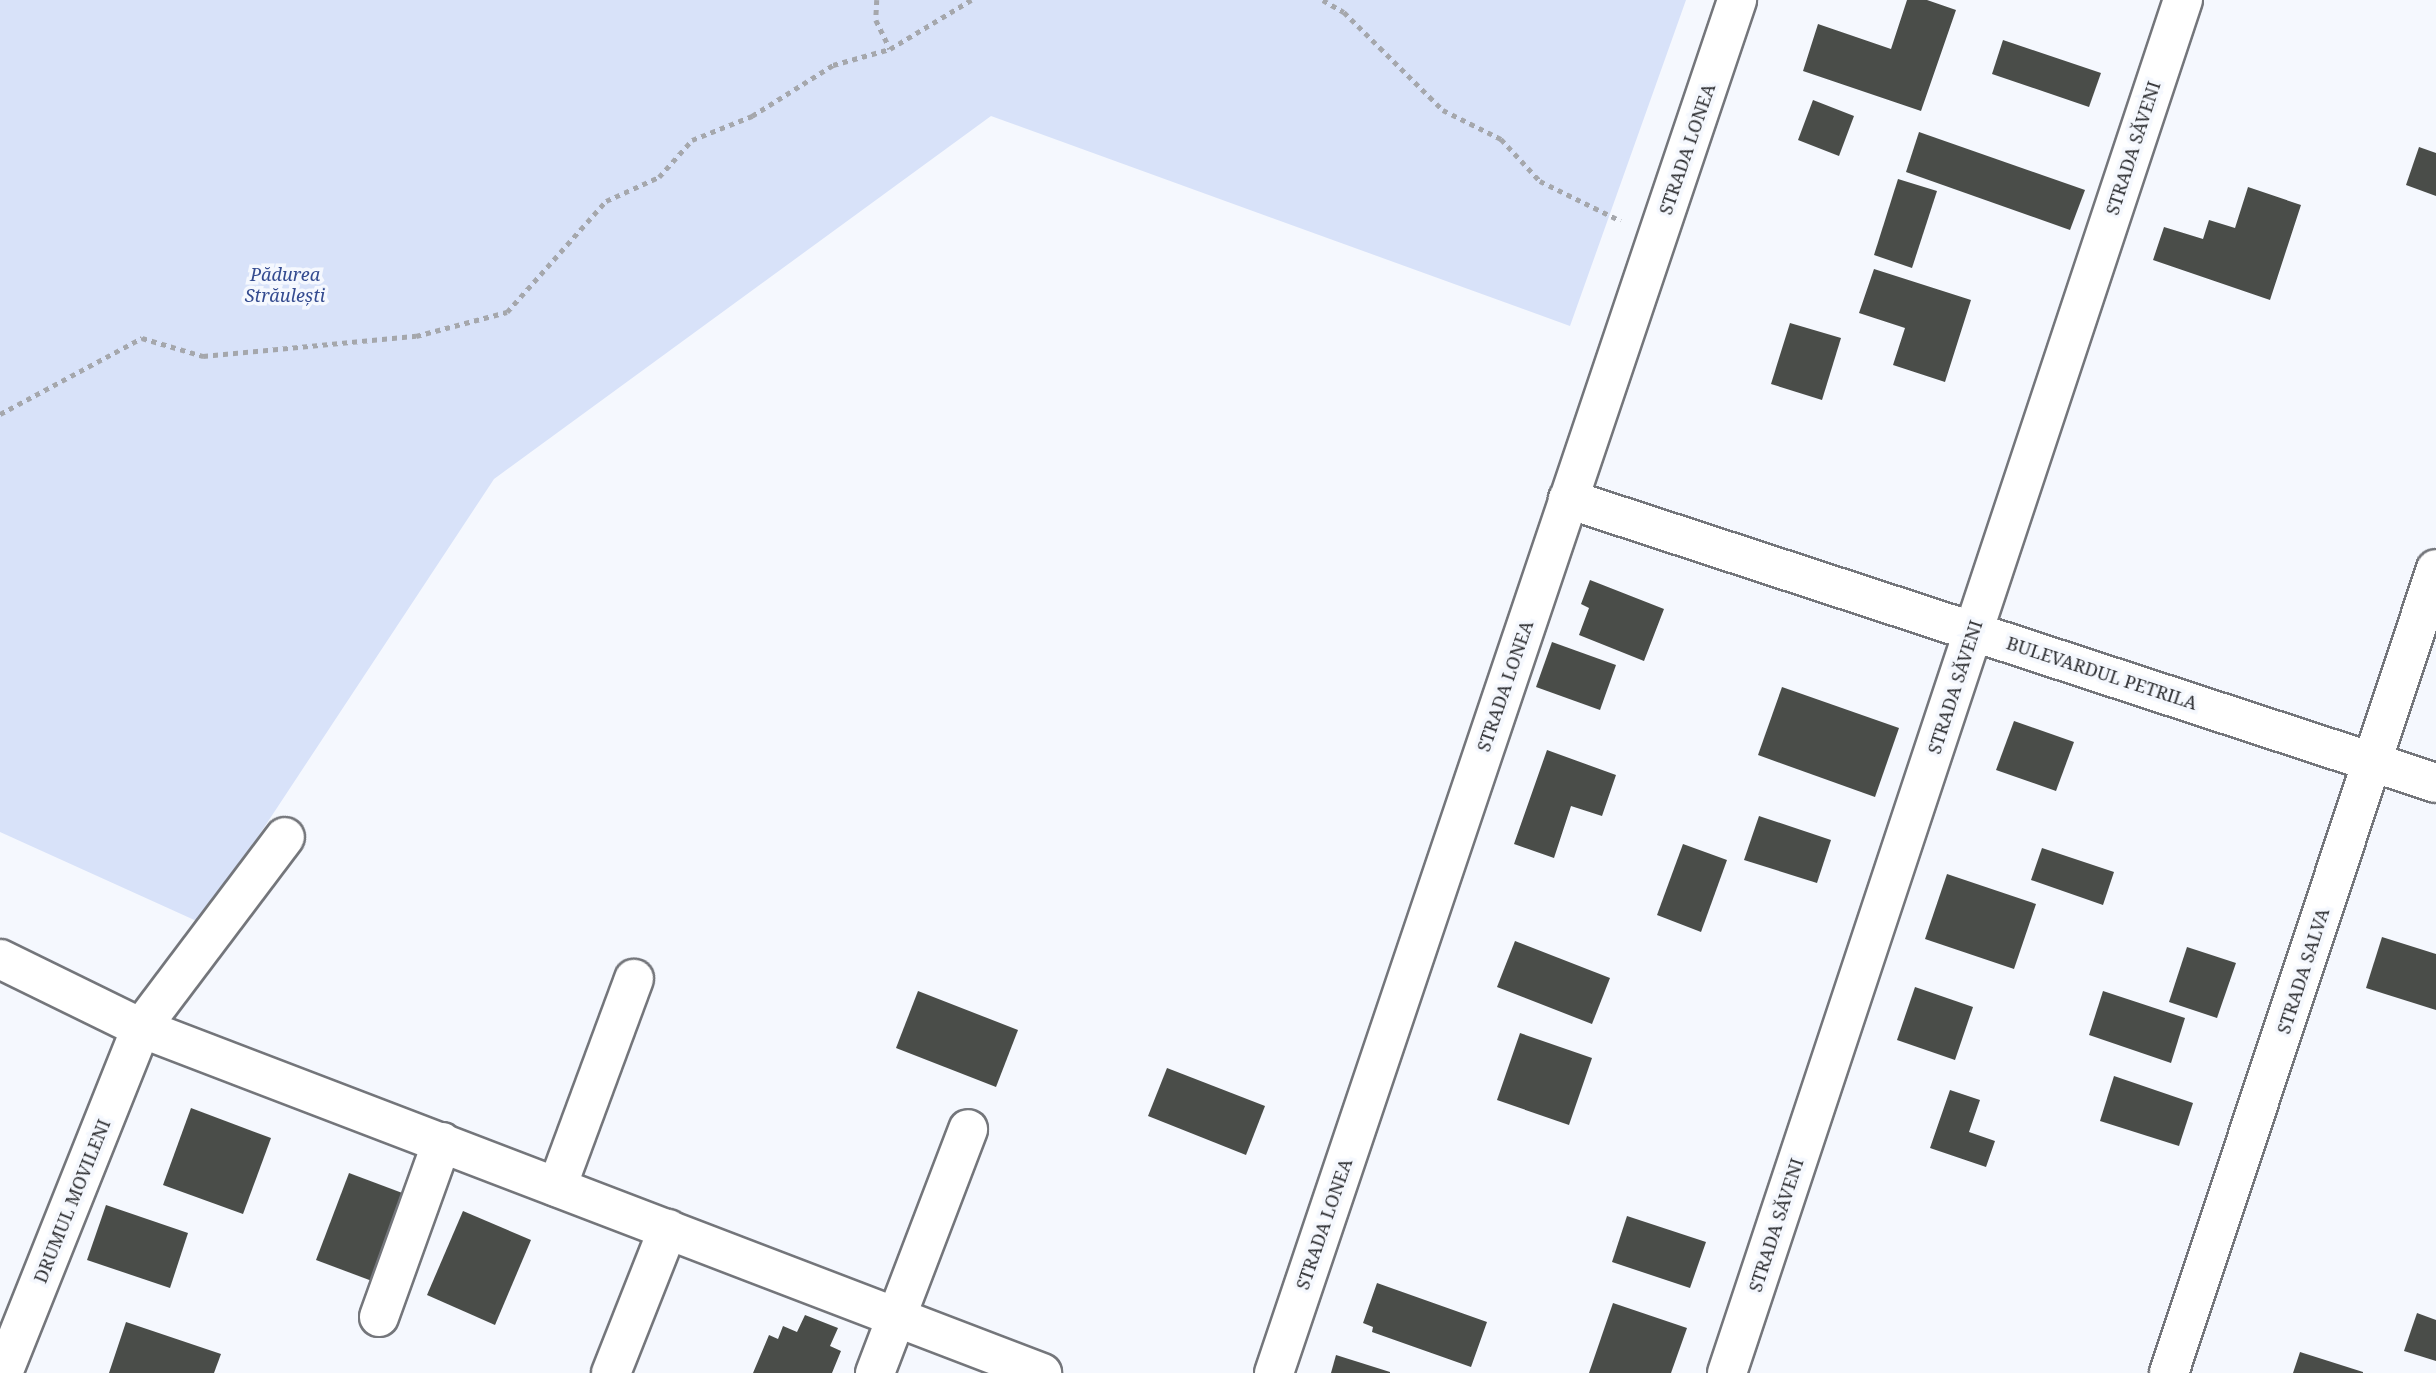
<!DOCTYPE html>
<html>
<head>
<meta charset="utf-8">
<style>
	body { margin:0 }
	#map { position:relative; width:2436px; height:1373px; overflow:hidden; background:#f5f8fe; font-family:"Noto Serif",serif }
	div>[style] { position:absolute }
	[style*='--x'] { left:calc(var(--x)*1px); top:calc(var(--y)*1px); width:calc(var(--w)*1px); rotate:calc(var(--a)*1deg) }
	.green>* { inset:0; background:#d8e2f9 }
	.building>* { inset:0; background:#4a4d49 }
	.path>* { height:4.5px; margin-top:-2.25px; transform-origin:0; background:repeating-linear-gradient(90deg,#a5a7ac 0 5px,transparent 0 10px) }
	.roads { filter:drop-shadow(2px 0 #74767b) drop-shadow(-2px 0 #74767b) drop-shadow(0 2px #74767b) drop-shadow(0 -2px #74767b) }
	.minor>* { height:38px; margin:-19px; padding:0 19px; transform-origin:19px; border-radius:19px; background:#fff }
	span { translate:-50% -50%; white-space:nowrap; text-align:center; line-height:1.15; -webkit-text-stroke:7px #f5f8fe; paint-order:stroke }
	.street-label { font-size:18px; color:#2e2f32 }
	.park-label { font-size:18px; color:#344b90; font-style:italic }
</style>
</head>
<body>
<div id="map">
	<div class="green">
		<div style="clip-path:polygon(0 0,1686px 0,1570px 326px,991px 116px,494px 479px,201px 923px,0 832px)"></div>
	</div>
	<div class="building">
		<div style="clip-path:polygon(1907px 0,1927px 0,1956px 10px,1921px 111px,1803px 71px,1818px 24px,1891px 49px)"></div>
		<div style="clip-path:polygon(2003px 40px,2101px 73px,2089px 107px,1992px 74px)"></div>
		<div style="clip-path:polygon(1813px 100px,1854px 116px,1839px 156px,1798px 140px)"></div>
		<div style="clip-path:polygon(1919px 132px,2085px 190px,2070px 230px,1906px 172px)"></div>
		<div style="clip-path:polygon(2419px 147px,2436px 153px,2436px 196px,2406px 185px)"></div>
		<div style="clip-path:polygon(1898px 179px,1937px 191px,1912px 268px,1874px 255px)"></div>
		<div style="clip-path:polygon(2248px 187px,2301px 205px,2270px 300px,2153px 260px,2164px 227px,2203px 239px,2209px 220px,2235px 228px)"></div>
		<div style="clip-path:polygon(1874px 269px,1971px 300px,1945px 382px,1893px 365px,1905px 328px,1859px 313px)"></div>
		<div style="clip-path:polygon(1790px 323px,1841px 338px,1822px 400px,1771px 384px)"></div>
		<div style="clip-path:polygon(1590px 580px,1664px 609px,1644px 661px,1579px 635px,1589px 608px,1581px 604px)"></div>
		<div style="clip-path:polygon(1552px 642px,1616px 665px,1600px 710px,1536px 687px)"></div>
		<div style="clip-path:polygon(1782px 687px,1899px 728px,1875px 797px,1758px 755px)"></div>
		<div style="clip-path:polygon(2014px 721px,2074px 742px,2056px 791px,1996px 770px)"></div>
		<div style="clip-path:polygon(1547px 750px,1616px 775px,1602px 816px,1571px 806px,1554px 858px,1514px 844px)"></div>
		<div style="clip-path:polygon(1759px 816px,1831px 840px,1817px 883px,1744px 860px)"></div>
		<div style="clip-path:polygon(1683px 844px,1727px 860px,1701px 932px,1657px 915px)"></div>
		<div style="clip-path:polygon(2042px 848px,2114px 872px,2103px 905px,2031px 880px)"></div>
		<div style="clip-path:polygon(1947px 874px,2036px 904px,2014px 969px,1925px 939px)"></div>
		<div style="clip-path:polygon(2382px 937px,2436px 954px,2436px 1010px,2366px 988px)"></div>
		<div style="clip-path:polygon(1515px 941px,1610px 978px,1592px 1024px,1497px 987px)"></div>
		<div style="clip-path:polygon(2187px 947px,2236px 963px,2217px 1018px,2169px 1002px)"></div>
		<div style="clip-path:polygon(1915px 987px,1973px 1007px,1955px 1060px,1897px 1040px)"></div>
		<div style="clip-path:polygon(918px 991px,1018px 1030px,996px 1087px,896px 1048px)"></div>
		<div style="clip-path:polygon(2103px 991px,2185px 1018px,2171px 1063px,2089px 1035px)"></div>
		<div style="clip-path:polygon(1520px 1033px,1592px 1058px,1569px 1125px,1497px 1100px)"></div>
		<div style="clip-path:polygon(1167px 1068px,1265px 1106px,1246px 1155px,1148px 1116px)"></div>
		<div style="clip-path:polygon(2114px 1076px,2193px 1103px,2179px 1146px,2100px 1121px)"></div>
		<div style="clip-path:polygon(1950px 1090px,1980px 1100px,1969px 1132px,1995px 1141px,1986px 1167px,1930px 1148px)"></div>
		<div style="clip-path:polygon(191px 1108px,271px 1138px,243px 1214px,163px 1185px)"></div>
		<div style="clip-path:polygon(349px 1173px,413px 1197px,380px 1284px,316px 1260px)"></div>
		<div style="clip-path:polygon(106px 1205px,188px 1233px,170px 1288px,87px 1260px)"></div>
		<div style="clip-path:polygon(463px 1211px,531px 1240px,495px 1325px,427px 1295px)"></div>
		<div style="clip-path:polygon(1627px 1216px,1706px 1242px,1690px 1288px,1612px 1262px)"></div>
		<div style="clip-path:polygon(1377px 1283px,1487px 1322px,1471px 1367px,1372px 1332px,1373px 1327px,1363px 1323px)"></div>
		<div style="clip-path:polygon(1613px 1303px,1687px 1328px,1671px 1373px,1589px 1373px)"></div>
		<div style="clip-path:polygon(2417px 1313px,2436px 1320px,2436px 1361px,2404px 1351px)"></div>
		<div style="clip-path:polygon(805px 1315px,838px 1328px,830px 1346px,841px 1351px,832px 1373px,753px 1373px,769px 1335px,778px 1339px,783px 1326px,797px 1332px)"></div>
		<div style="clip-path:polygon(126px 1322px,221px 1354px,214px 1373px,109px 1373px)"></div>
		<div style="clip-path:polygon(2300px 1352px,2363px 1372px,2363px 1373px,2293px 1373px)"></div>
		<div style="clip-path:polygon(1336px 1355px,1390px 1372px,1390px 1373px,1331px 1373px)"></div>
	</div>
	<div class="path">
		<div style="--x:877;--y:0;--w:20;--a:93"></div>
		<div style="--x:876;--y:20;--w:32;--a:64"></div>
		<div style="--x:1323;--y:0;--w:24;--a:30"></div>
		<div style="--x:1344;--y:12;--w:139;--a:44.7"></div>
		<div style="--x:1443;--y:110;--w:65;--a:26.6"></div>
		<div style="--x:1501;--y:139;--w:57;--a:47.1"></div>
		<div style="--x:1540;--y:181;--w:90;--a:26.3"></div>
		<div style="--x:0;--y:414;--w:161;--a:-28.2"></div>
		<div style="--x:142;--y:338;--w:64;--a:16.4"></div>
		<div style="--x:203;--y:356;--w:214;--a:-5.4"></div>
		<div style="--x:416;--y:336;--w:94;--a:-14.8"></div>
		<div style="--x:507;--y:312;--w:149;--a:-48.3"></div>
		<div style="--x:606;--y:201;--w:58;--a:-24.4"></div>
		<div style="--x:659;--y:177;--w:50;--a:-48.3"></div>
		<div style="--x:692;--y:140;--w:65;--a:-21.8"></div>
		<div style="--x:752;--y:116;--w:96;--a:-32.2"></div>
		<div style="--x:833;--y:65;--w:59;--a:-15.7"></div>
		<div style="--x:890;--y:49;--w:95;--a:-31.2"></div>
	</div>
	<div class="roads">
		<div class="minor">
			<div style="--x:1568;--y:499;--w:913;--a:18.12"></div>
			<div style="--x:0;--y:959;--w:157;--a:26.1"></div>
			<div style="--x:141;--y:1028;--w:965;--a:20.95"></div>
			<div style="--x:557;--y:1187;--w:222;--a:-69.7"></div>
			<div style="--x:379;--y:1317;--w:186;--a:-70.2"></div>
			<div style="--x:3;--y:1373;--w:372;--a:-68.2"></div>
			<div style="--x:141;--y:1028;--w:239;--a:-53"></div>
			<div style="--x:611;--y:1373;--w:155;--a:-68.4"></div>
			<div style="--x:875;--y:1373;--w:261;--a:-69.1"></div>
			<div style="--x:1274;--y:1373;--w:1449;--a:-71.36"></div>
			<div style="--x:1727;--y:1373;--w:1447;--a:-71.63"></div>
			<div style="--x:2169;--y:1373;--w:847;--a:-71.63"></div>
		</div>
	</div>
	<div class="street-label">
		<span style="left:2133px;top:148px;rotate:-72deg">STRADA SĂVENI</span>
		<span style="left:1687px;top:149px;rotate:-71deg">STRADA LONEA</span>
		<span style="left:2102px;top:673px;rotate:18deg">BULEVARDUL PETRILA</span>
		<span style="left:1505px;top:686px;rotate:-71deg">STRADA LONEA</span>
		<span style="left:1955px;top:687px;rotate:-72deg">STRADA SĂVENI</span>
		<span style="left:2303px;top:971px;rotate:-72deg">STRADA SALVA</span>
		<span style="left:72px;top:1201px;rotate:-68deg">DRUMUL MOVILENI</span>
		<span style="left:1324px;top:1224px;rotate:-71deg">STRADA LONEA</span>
		<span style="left:1776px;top:1225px;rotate:-72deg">STRADA SĂVENI</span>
	</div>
	<div class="park-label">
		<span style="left:285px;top:285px">Pădurea<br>Străulești</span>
	</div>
</div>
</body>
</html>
